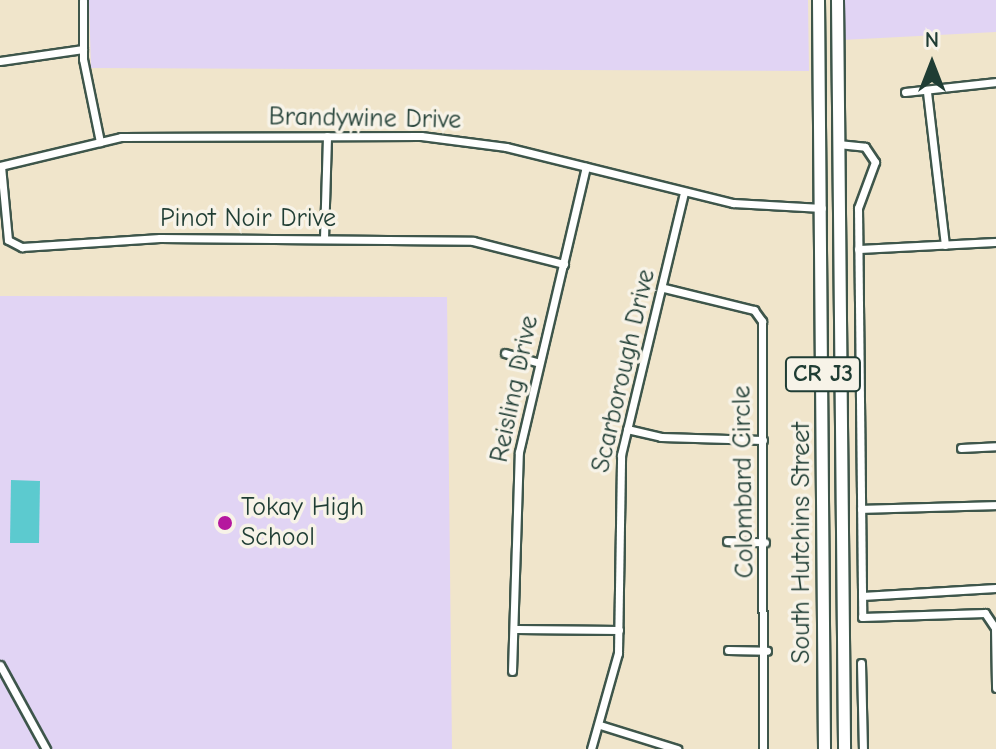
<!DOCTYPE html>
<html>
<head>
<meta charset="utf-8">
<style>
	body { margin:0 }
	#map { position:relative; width:996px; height:749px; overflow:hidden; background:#f0e5cb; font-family:"Comic Neue",sans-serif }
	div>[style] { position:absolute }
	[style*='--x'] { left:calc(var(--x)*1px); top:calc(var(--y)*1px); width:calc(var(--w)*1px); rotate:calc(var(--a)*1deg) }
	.built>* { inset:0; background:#e1d4f4 }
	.water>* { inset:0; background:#5ccacf }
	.roads { filter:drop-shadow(2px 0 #3e564b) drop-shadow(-2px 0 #3e564b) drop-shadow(0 2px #3e564b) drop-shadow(0 -2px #3e564b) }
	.minor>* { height:7px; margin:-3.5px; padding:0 3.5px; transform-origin:3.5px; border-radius:3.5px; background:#fff }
	.primary>* { height:11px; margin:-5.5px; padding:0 5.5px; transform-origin:5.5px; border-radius:5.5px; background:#fff }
	.dots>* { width:22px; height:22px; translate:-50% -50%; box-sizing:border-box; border:4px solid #f7f3e8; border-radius:50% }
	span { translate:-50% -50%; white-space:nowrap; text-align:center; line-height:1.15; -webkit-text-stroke:7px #f7f3e8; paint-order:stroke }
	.shield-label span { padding:2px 6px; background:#f7f3e8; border:2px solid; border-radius:6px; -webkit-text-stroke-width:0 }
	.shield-label { font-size:24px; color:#1f3d34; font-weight:700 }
	.street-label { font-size:26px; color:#1f3d34 }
	.poi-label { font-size:26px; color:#1f3d34 }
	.left { translate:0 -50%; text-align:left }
	.north { position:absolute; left:892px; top:24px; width:80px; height:80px; -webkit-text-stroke:6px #f7f3e8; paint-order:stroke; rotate:0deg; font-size:22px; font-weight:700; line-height:32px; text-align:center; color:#1f3d34 }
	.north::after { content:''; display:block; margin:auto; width:28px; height:36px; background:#1f3d34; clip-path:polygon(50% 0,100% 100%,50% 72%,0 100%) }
</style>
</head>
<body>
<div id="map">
	<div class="built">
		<div style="clip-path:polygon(89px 0,808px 0,809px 71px,91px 68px)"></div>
		<div style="clip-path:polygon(841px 0,996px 0,996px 32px,842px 40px)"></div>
		<div style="clip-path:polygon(0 296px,447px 297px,452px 749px,0 749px)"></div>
	</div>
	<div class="water">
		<div style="clip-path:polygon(11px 480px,40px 481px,39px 543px,10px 543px)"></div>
	</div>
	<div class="roads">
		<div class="minor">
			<div style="--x:83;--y:0;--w:59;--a:90"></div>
			<div style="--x:83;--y:59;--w:85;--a:78.4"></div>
			<div style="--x:0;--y:61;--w:84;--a:-8.2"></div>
			<div style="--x:905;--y:92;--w:92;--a:-6.3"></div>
			<div style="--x:927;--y:92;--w:154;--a:83.3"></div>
			<div style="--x:838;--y:144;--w:27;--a:6"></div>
			<div style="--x:865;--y:147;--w:18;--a:56"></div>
			<div style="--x:875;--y:162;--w:49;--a:110.3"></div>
			<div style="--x:858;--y:208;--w:409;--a:89.4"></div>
			<div style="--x:862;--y:617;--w:123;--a:-1.9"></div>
			<div style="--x:985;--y:613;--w:18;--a:56"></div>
			<div style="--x:995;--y:628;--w:60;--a:89"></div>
			<div style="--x:0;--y:166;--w:124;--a:-13.5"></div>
			<div style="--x:121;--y:137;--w:300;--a:-0.2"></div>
			<div style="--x:421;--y:136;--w:86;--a:7.4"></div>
			<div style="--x:506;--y:147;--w:234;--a:13.9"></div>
			<div style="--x:733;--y:203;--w:89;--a:3.2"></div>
			<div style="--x:1;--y:166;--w:74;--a:84.6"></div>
			<div style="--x:8;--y:240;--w:16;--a:27"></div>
			<div style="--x:22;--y:247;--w:138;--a:-3.7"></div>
			<div style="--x:160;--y:238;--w:313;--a:0.5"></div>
			<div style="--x:473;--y:241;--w:94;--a:14.2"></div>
			<div style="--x:324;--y:238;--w:102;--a:-88.3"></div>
			<div style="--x:858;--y:249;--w:138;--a:-2.9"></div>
			<div style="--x:664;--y:288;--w:93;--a:13.7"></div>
			<div style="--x:754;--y:310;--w:14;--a:54"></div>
			<div style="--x:762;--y:321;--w:428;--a:89.9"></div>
			<div style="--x:505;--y:353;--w:35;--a:16"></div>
			<div style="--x:627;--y:429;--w:35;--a:13"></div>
			<div style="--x:661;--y:437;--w:102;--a:1.7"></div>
			<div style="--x:961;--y:448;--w:35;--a:-3"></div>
			<div style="--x:861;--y:509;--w:135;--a:-1.7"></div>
			<div style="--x:727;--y:541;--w:38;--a:2"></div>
			<div style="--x:862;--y:596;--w:134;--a:-3.4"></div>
			<div style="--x:517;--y:629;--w:102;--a:0.6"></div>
			<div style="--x:728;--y:650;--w:39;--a:1"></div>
			<div style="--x:861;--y:663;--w:86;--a:88.7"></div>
			<div style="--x:0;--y:665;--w:96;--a:61.3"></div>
			<div style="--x:512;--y:671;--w:219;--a:-88.2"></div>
			<div style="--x:519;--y:452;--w:293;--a:-76.8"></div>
			<div style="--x:600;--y:725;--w:81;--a:17.3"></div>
			<div style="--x:591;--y:749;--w:100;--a:-74.3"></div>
			<div style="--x:618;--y:653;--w:198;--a:-89.1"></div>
			<div style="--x:621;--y:455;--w:270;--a:-76.5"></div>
		</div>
		<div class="primary">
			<div style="--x:818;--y:0;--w:749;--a:89.54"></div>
			<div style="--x:837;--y:0;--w:749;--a:89.46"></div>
		</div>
	</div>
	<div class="dots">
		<div style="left:225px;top:523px;background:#b5179e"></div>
	</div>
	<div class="shield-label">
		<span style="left:823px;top:374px">CR J3</span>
	</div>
	<div class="street-label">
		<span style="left:365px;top:119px;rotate:1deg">Brandywine Drive</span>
		<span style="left:248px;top:219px">Pinot Noir Drive</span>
		<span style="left:624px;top:371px;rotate:-77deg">Scarborough Drive</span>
		<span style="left:515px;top:389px;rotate:-78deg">Reisling Drive</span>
		<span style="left:744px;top:482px;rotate:-91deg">Colombard Circle</span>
		<span style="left:802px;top:543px;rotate:-90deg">South Hutchins Street</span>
	</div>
	<div class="poi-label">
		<span class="left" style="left:241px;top:523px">Tokay High<br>School</span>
	</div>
	<div class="north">N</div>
</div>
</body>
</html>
